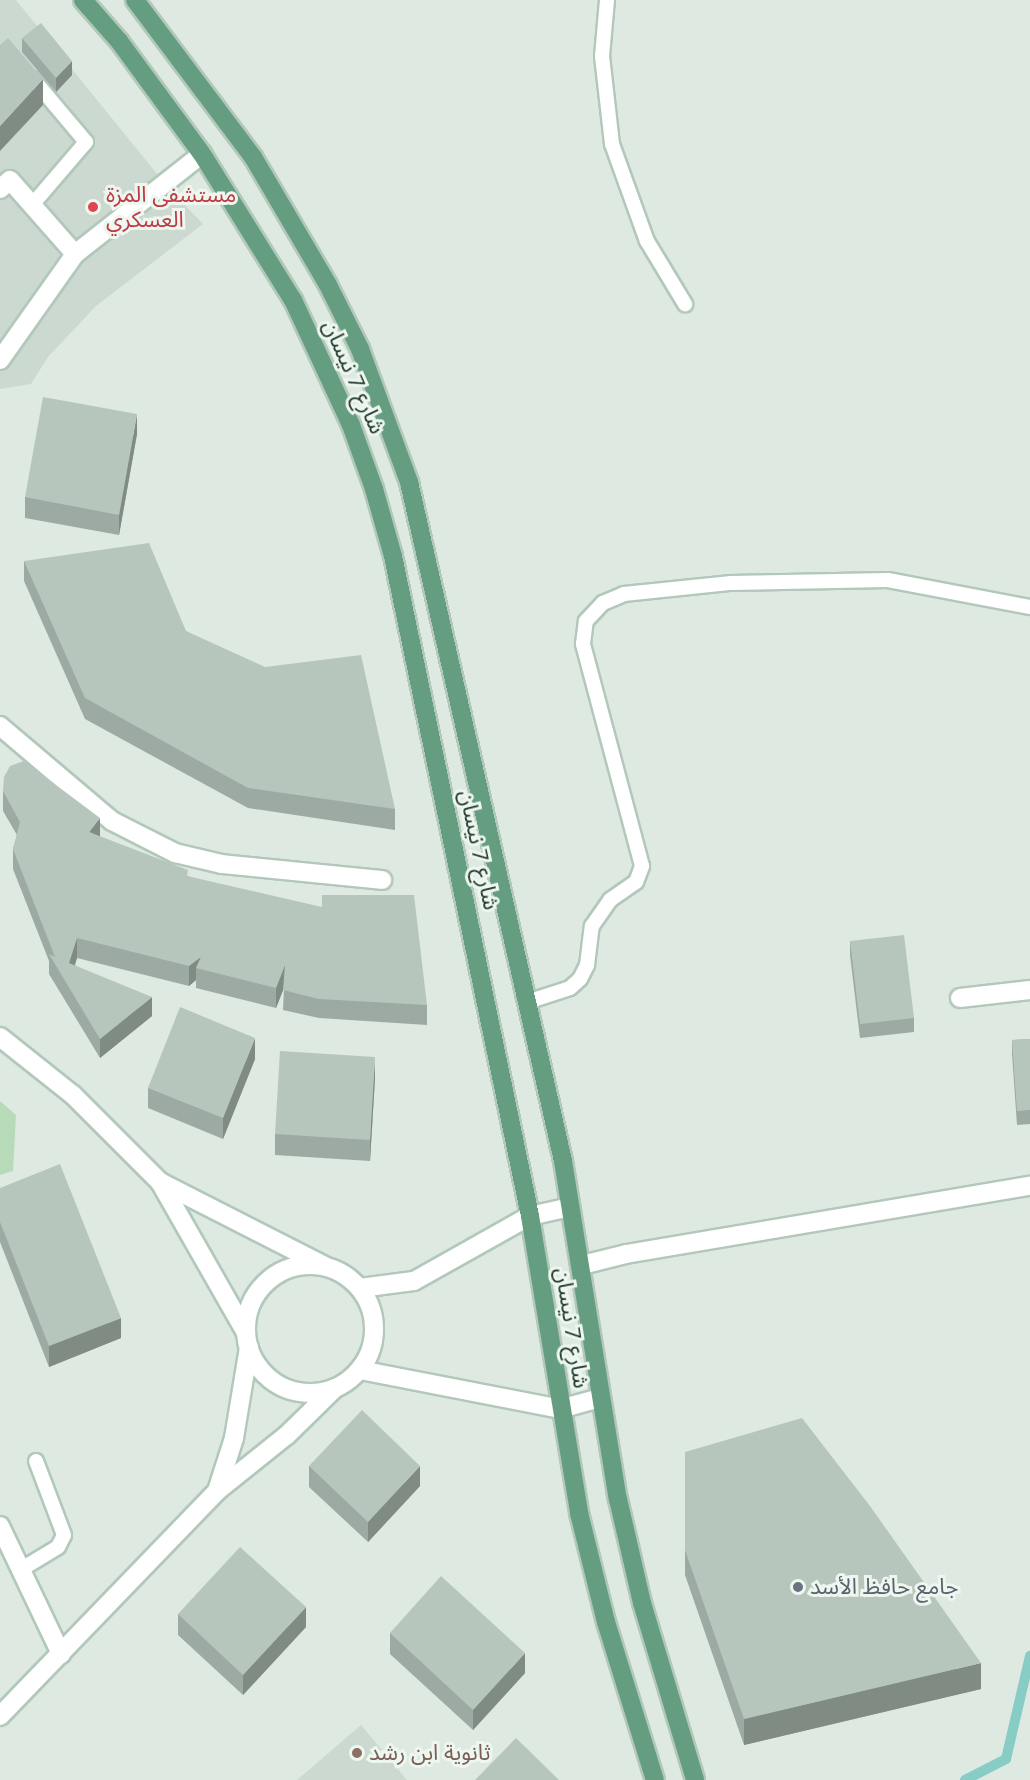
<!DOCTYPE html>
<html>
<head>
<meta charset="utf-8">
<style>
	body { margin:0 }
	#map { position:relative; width:1030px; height:1780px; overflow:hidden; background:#dee9e1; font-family:Mulish,"Noto Sans Arabic",sans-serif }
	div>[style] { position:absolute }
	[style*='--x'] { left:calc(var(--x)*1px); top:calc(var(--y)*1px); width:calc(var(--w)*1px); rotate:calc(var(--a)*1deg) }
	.built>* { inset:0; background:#ccd9d0 }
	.green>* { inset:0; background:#b7dab8 }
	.stream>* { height:10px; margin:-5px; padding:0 5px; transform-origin:5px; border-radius:5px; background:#87cdc6 }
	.roads { filter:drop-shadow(2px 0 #b2c8ba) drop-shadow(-2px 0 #b2c8ba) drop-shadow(0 2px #b2c8ba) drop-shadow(0 -2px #b2c8ba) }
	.lane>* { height:14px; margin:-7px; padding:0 7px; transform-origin:7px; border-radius:7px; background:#fff }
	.street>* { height:18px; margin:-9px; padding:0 9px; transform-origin:9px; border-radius:9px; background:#fff }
	.secondary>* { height:18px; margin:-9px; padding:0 9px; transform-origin:9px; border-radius:9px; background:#fff }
	.secondary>.ring { margin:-9px; padding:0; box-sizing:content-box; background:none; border:18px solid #fff; border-radius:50% }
	.primary>* { height:18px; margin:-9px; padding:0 9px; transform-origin:9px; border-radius:9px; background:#649d80 }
	.wall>* { inset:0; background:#9daaa3 }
	.shaded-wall>* { inset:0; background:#808b84 }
	.building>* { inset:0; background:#b7c6bd }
	.dots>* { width:16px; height:16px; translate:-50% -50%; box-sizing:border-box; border:3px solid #eef6f0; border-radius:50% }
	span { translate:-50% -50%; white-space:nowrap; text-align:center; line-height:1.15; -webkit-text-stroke:6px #eef6f0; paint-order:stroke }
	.health-label { font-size:22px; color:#be3a42 }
	.left { translate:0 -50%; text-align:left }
	.street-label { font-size:22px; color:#20382c }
	.worship-label { font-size:22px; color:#5b616d }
	.education-label { font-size:22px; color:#785e54 }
</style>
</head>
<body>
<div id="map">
	<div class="built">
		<div style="clip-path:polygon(0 0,16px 0,170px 190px,203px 224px,96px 306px,48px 357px,31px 384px,0 389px)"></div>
		<div style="clip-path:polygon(361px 1725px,407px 1780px,297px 1780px)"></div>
	</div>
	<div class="green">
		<div style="clip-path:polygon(0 1101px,16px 1115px,13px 1171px,0 1175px)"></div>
	</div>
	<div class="stream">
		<div style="--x:965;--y:1780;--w:46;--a:-27.1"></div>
		<div style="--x:1006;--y:1759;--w:106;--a:-76.9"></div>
	</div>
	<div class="roads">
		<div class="lane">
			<div style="--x:607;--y:0;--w:56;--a:95.1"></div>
			<div style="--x:602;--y:56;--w:89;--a:83.5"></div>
			<div style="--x:612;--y:144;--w:103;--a:70.2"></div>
			<div style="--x:647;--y:241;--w:74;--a:58.9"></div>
			<div style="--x:32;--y:205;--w:83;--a:-49.4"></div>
			<div style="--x:86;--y:142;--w:82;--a:-130.1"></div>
			<div style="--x:527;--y:1002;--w:45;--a:-18"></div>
			<div style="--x:570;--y:988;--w:13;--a:-42"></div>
			<div style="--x:580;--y:979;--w:16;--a:-63"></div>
			<div style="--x:587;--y:965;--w:39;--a:-83"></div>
			<div style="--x:592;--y:926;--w:32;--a:-55"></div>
			<div style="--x:610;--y:900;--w:32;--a:-35"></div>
			<div style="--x:636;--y:882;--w:17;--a:-69"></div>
			<div style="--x:642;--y:866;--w:230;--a:-104.9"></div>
			<div style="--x:583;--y:644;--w:23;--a:-83"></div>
			<div style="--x:586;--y:621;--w:25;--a:-47"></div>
			<div style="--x:603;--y:603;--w:23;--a:-23"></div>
			<div style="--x:624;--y:594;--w:108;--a:-5.9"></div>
			<div style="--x:731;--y:583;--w:157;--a:-1.1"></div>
			<div style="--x:888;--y:580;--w:145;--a:10.8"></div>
			<div style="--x:20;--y:1570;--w:44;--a:-31.2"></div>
			<div style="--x:58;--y:1547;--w:13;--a:-63"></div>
			<div style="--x:64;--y:1535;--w:79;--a:-110.7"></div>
		</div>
		<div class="street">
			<div style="--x:0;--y:189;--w:13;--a:-42"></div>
			<div style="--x:10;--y:180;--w:98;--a:48.7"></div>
			<div style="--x:0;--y:360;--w:130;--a:-54.7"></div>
			<div style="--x:75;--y:254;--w:162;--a:-38.2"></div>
			<div style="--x:0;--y:726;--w:147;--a:40.3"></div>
			<div style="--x:112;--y:821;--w:71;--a:26.9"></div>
			<div style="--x:175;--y:853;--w:48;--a:13.2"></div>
			<div style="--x:222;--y:864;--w:161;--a:5.7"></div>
			<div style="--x:960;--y:998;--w:70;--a:-6.5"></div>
			<div style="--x:0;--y:1037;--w:93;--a:38.5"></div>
			<div style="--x:73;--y:1095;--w:123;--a:45"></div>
			<div style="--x:160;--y:1182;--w:174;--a:60.3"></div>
			<div style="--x:160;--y:1182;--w:185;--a:27"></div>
			<div style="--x:582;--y:1265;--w:45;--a:-14"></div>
			<div style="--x:626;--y:1254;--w:410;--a:-9.6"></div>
			<div style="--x:0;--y:1526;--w:142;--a:64.5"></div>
		</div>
		<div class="secondary">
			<div class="ring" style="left:246px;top:1265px;width:110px;height:110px"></div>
			<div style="--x:360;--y:1288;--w:54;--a:-7.4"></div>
			<div style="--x:414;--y:1281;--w:133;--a:-29.3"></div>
			<div style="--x:530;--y:1216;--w:41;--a:-12.7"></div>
			<div style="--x:360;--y:1370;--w:204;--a:11"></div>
			<div style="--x:560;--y:1409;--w:41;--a:-15.4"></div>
			<div style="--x:217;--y:1491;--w:56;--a:-72.2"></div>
			<div style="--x:234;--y:1438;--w:92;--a:-80.6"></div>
			<div style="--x:0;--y:1716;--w:313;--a:-46"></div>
			<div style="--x:217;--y:1491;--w:90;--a:-38.7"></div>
			<div style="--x:287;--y:1435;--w:67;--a:-44.4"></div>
		</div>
		<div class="primary">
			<div style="--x:83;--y:0;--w:55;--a:48.7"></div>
			<div style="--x:119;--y:41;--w:140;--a:53.7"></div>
			<div style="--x:202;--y:154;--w:172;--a:58.1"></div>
			<div style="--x:293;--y:300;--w:138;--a:65.1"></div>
			<div style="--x:351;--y:425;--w:68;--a:70.2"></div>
			<div style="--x:374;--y:489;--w:70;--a:74.2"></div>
			<div style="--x:393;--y:556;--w:674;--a:78.27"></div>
			<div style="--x:530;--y:1216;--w:301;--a:80.6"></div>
			<div style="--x:579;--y:1513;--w:112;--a:76.1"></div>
			<div style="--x:606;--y:1622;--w:165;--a:72.8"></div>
			<div style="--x:135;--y:0;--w:196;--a:53.1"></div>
			<div style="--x:253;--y:157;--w:148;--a:59.6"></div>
			<div style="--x:328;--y:285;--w:72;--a:63.4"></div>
			<div style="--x:360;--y:349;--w:142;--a:69.8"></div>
			<div style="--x:409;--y:482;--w:696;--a:77.22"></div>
			<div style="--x:563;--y:1161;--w:342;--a:80.8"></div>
			<div style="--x:618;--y:1499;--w:107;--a:77"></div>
			<div style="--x:642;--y:1603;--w:185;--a:73.3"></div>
		</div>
	</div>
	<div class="wall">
		<div style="clip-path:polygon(22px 38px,72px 75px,56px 92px,22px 52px)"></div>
		<div style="clip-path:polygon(137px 434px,119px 535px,25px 518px,25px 497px)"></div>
		<div style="clip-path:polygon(24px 561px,186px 631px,395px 809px,395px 830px,248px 808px,85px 719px,24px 581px)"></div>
		<div style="clip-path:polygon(3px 791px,100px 837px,188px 876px,427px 1005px,427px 1025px,319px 1018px,283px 1010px,284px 988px,276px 1008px,196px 988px,196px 980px,189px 986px,77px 958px,75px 965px,152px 1016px,100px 1058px,49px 974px,49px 961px,13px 869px,13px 849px,17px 835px,3px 811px)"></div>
		<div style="clip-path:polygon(850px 941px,914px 1018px,914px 1032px,860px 1038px,850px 955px)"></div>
		<div style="clip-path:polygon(1030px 1039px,1030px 1124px,1017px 1125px,1012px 1054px,1012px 1040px)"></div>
		<div style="clip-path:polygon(255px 1059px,223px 1139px,148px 1108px,148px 1088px)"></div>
		<div style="clip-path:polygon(375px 1078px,370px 1161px,275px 1155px,275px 1134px)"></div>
		<div style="clip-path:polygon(0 1188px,121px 1338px,49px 1367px,0 1242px)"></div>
		<div style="clip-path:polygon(685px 1452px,981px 1689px,744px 1745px,685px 1575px)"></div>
		<div style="clip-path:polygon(309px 1466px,420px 1486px,368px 1542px,309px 1487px)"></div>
		<div style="clip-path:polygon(178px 1614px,306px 1627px,243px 1695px,178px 1635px)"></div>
		<div style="clip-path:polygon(390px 1633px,525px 1673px,473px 1730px,390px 1654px)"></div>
	</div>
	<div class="shaded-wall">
		<div style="clip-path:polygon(72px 61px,72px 75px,56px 92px,56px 78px)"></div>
		<div style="clip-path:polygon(43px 79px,43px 105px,0 151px,0 126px)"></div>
		<div style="clip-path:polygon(137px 414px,137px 434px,119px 535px,119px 515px)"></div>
		<div style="clip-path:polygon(100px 818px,100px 837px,89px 832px)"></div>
		<div style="clip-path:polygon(77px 938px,77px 958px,69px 982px,69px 963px)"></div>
		<div style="clip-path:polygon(201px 957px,196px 968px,196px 980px,189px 986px,189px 966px)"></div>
		<div style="clip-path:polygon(285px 965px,285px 985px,276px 1008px,276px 988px)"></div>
		<div style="clip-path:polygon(152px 997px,152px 1016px,100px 1058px,100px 1039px)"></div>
		<div style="clip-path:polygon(255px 1038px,255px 1059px,223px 1139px,223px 1118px)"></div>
		<div style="clip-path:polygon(375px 1057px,375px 1078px,370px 1161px,370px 1140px)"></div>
		<div style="clip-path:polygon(121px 1318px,121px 1338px,49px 1367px,49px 1346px)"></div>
		<div style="clip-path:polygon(420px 1466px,420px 1486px,368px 1542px,368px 1522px)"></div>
		<div style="clip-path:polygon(306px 1607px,306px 1627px,243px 1695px,243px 1675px)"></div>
		<div style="clip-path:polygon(525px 1653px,525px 1673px,473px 1730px,473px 1710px)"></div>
		<div style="clip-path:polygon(981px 1663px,981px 1689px,744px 1745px,744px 1719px)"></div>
	</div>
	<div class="building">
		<div style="clip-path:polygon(41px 23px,72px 61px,56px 78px,22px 38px)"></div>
		<div style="clip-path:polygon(8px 38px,43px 79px,0 126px,0 45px)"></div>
		<div style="clip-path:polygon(43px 397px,137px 414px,119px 515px,25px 497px)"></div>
		<div style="clip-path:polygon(149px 543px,186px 631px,265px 667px,361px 655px,395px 809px,248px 788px,85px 698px,24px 561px)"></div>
		<div style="clip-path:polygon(24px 761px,100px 818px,89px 832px,188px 870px,187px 876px,322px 907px,322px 895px,414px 895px,427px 1005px,319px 999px,283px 990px,285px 965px,276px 988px,196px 968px,201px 957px,189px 966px,77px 938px,69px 963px,152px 997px,100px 1039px,49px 954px,55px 957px,13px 849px,20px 822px,3px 791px,4px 777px,10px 766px)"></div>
		<div style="clip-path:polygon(904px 935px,914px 1018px,860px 1024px,850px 941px)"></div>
		<div style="clip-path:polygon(180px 1007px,255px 1038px,223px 1118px,148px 1088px)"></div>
		<div style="clip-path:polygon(1030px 1039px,1030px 1110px,1017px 1111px,1012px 1040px)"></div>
		<div style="clip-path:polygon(280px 1051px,375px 1057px,370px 1140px,275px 1134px)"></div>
		<div style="clip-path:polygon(60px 1164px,121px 1318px,49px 1346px,0 1222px,0 1188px)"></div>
		<div style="clip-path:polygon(362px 1410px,420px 1466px,368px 1522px,309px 1466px)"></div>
		<div style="clip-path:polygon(802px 1418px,870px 1506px,981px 1663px,744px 1719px,685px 1550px,685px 1452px)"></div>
		<div style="clip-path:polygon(240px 1547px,306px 1607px,243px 1675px,178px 1614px)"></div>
		<div style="clip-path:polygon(441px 1576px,525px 1653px,473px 1710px,390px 1633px)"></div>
		<div style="clip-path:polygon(516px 1738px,559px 1780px,475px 1780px)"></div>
	</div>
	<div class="dots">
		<div style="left:93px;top:207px;background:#e0444e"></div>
		<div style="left:798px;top:1587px;background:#6b7280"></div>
		<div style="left:357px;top:1753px;background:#8d6e63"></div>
	</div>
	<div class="health-label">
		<span class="left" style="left:106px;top:207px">مستشفى المزة<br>العسكري</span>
	</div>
	<div class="street-label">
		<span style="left:354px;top:377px;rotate:66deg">شارع 7 نيسان</span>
		<span style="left:479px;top:850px;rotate:78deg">شارع 7 نيسان</span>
		<span style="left:572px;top:1328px;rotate:81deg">شارع 7 نيسان</span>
	</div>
	<div class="worship-label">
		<span class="left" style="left:810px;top:1587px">جامع حافظ الأسد</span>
	</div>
	<div class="education-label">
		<span class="left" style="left:369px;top:1753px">ثانوية ابن رشد</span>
	</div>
</div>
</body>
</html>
